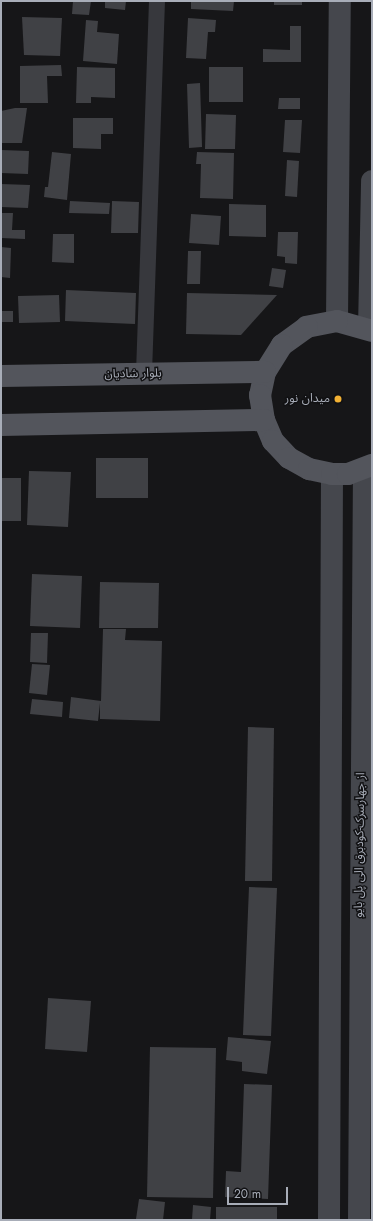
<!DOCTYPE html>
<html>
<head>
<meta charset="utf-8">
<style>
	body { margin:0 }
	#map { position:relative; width:373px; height:1221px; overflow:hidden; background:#161618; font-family:Jost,"Noto Sans Arabic",sans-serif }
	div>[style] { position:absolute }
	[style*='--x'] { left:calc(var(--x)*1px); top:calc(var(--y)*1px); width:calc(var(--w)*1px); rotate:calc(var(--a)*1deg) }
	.building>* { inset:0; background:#404145 }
	.street>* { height:16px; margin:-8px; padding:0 8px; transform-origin:8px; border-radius:8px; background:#37383d }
	.secondary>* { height:22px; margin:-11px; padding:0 11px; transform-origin:11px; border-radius:11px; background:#45474d }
	.primary>* { height:22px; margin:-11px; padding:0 11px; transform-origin:11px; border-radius:11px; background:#53555c }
	.dots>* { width:11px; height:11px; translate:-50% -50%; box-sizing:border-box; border:2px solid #111113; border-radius:50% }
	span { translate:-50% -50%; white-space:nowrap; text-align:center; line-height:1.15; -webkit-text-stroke:3px #111113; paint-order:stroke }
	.street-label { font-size:12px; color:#a8adb8 }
	.poi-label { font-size:12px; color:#a8adb8 }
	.right { translate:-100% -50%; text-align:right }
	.frame { position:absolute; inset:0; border:2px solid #a8adb8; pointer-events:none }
	.scale { position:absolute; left:227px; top:1187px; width:61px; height:18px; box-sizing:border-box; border:2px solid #a8adb8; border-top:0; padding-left:5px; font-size:12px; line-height:14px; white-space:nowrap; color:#a8adb8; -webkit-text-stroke:3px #111113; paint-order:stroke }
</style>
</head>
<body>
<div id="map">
	<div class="building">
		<div style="clip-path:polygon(73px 1px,91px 1px,89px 15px,72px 14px)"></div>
		<div style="clip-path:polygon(105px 1px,126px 1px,125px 10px,105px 8px)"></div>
		<div style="clip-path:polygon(191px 1px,234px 1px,233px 11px,191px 9px)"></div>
		<div style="clip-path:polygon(274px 1px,302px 1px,302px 5px,274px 5px)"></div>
		<div style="clip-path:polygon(22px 17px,62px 18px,60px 56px,24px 55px)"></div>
		<div style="clip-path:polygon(188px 18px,216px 20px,215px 32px,208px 32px,206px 59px,186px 58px)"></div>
		<div style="clip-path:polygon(86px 20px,98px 21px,97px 32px,119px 34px,117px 64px,83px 61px)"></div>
		<div style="clip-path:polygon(290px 26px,301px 26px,301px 62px,263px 62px,263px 49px,290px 50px)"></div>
		<div style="clip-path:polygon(61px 65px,62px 76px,47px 76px,48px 103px,20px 103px,20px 66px)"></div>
		<div style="clip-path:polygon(77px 67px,115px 68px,115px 98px,91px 97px,91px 103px,76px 103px)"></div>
		<div style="clip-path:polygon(209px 67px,243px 67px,243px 102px,209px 102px)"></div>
		<div style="clip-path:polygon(200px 83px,202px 147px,189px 148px,187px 84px)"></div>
		<div style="clip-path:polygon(279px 98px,300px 98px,300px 109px,278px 109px)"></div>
		<div style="clip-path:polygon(15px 108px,27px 108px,22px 143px,1px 143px,1px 111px)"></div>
		<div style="clip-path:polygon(206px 114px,236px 115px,235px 149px,205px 149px)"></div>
		<div style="clip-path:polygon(73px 118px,113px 118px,113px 134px,101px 134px,101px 149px,73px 148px)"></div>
		<div style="clip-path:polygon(285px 120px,302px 120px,300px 153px,283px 152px)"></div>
		<div style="clip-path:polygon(1px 150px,29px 151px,28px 174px,1px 173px)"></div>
		<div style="clip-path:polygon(52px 152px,71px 154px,67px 200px,44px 197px,45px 187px,48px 187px)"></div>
		<div style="clip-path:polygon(197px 152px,234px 153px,233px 199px,200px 198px,201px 164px,196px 164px)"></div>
		<div style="clip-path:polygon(287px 160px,299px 161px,297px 197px,285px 196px)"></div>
		<div style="clip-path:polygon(1px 184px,30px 185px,28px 208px,1px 207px)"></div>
		<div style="clip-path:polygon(70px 201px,110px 203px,109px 214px,69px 213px)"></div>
		<div style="clip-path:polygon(112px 201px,139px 202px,138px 233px,111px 233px)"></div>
		<div style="clip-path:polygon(229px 204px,266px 205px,266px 237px,229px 236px)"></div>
		<div style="clip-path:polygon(1px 213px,13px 213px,12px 230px,25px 230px,25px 239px,1px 238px)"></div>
		<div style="clip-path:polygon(191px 214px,221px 216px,219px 245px,189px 243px)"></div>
		<div style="clip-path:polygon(278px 232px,298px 232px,297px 264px,285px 263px,285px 257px,277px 256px)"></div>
		<div style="clip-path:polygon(53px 234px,74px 234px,74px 263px,52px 262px)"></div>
		<div style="clip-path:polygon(1px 247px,11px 248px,10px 278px,1px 277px)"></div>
		<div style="clip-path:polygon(188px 251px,201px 251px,200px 284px,187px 284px)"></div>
		<div style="clip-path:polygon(272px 268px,286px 270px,283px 288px,269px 286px)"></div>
		<div style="clip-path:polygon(66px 290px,136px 293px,135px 324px,65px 321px)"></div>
		<div style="clip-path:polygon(187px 293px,277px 295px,241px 335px,186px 334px)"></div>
		<div style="clip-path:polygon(59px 295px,60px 322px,19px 323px,18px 296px)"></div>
		<div style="clip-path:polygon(1px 311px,13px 311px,13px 322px,1px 322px)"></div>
		<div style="clip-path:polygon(96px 458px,148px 458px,148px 498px,96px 498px)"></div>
		<div style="clip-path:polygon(29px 471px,71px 472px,68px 527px,27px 525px)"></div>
		<div style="clip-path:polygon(1px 478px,21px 478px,21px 521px,1px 521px)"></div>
		<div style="clip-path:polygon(32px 574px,82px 576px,80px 628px,30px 626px)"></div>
		<div style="clip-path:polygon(100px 582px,159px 583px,158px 628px,99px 628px)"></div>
		<div style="clip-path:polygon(103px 629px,126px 629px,125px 640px,162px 641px,160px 721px,100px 719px,100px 703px,98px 721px,69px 718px,71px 697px,101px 701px)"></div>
		<div style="clip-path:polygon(31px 633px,48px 633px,47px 663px,30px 662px)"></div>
		<div style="clip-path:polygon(32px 664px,50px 665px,47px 695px,29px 693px)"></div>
		<div style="clip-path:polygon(32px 699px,63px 702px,62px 717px,30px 714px)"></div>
		<div style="clip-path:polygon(248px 727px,274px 728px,272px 881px,245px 881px)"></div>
		<div style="clip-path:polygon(249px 887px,277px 888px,271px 1036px,243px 1035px)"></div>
		<div style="clip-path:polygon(48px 998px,91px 1001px,87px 1052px,45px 1049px)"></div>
		<div style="clip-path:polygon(228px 1037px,271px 1041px,267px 1074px,242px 1071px,242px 1062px,226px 1060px)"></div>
		<div style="clip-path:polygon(150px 1047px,216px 1048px,213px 1198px,147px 1197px)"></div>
		<div style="clip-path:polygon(244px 1084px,272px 1085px,268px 1199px,225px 1197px,226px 1171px,241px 1172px)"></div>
		<div style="clip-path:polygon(139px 1199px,165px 1202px,163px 1220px,136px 1219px)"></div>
		<div style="clip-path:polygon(193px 1205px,211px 1207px,210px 1220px,192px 1220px)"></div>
		<div style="clip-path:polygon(216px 1207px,277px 1207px,277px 1220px,216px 1220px)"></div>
	</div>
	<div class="street">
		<div style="--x:144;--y:373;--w:372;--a:-88"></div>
	</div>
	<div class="secondary">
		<div style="--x:337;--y:321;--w:320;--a:-89.5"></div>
		<div style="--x:369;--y:328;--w:147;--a:-88.8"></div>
		<div style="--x:329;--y:1220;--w:746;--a:-89.77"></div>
		<div style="--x:359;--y:1220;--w:750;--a:-89.62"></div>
	</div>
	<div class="primary">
		<div style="--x:372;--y:331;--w:36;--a:-164"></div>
		<div style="--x:337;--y:321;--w:31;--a:169"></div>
		<div style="--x:307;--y:327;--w:31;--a:144"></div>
		<div style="--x:282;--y:345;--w:32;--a:122"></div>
		<div style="--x:265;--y:372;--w:24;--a:102"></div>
		<div style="--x:260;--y:395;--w:25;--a:81"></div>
		<div style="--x:264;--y:420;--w:23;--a:67"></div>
		<div style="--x:273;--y:441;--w:23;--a:47"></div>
		<div style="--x:289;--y:458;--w:23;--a:29"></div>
		<div style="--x:309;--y:469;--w:24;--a:12"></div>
		<div style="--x:332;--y:474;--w:16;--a:0"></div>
		<div style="--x:348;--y:474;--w:26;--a:-21"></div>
		<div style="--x:1;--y:376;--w:264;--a:-0.9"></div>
		<div style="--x:1;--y:425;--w:263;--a:-1.1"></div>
	</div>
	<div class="dots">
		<div style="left:338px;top:399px;background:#f2b134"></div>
	</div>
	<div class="street-label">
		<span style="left:133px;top:374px;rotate:-1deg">بلوار شادیان</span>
		<span style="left:360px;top:845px;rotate:-89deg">از جهارسرک-کودبرق الی پل بایو</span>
	</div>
	<div class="poi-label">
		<span class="right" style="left:330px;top:399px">میدان نور</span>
	</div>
	<div class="frame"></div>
	<div class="scale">20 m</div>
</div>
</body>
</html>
